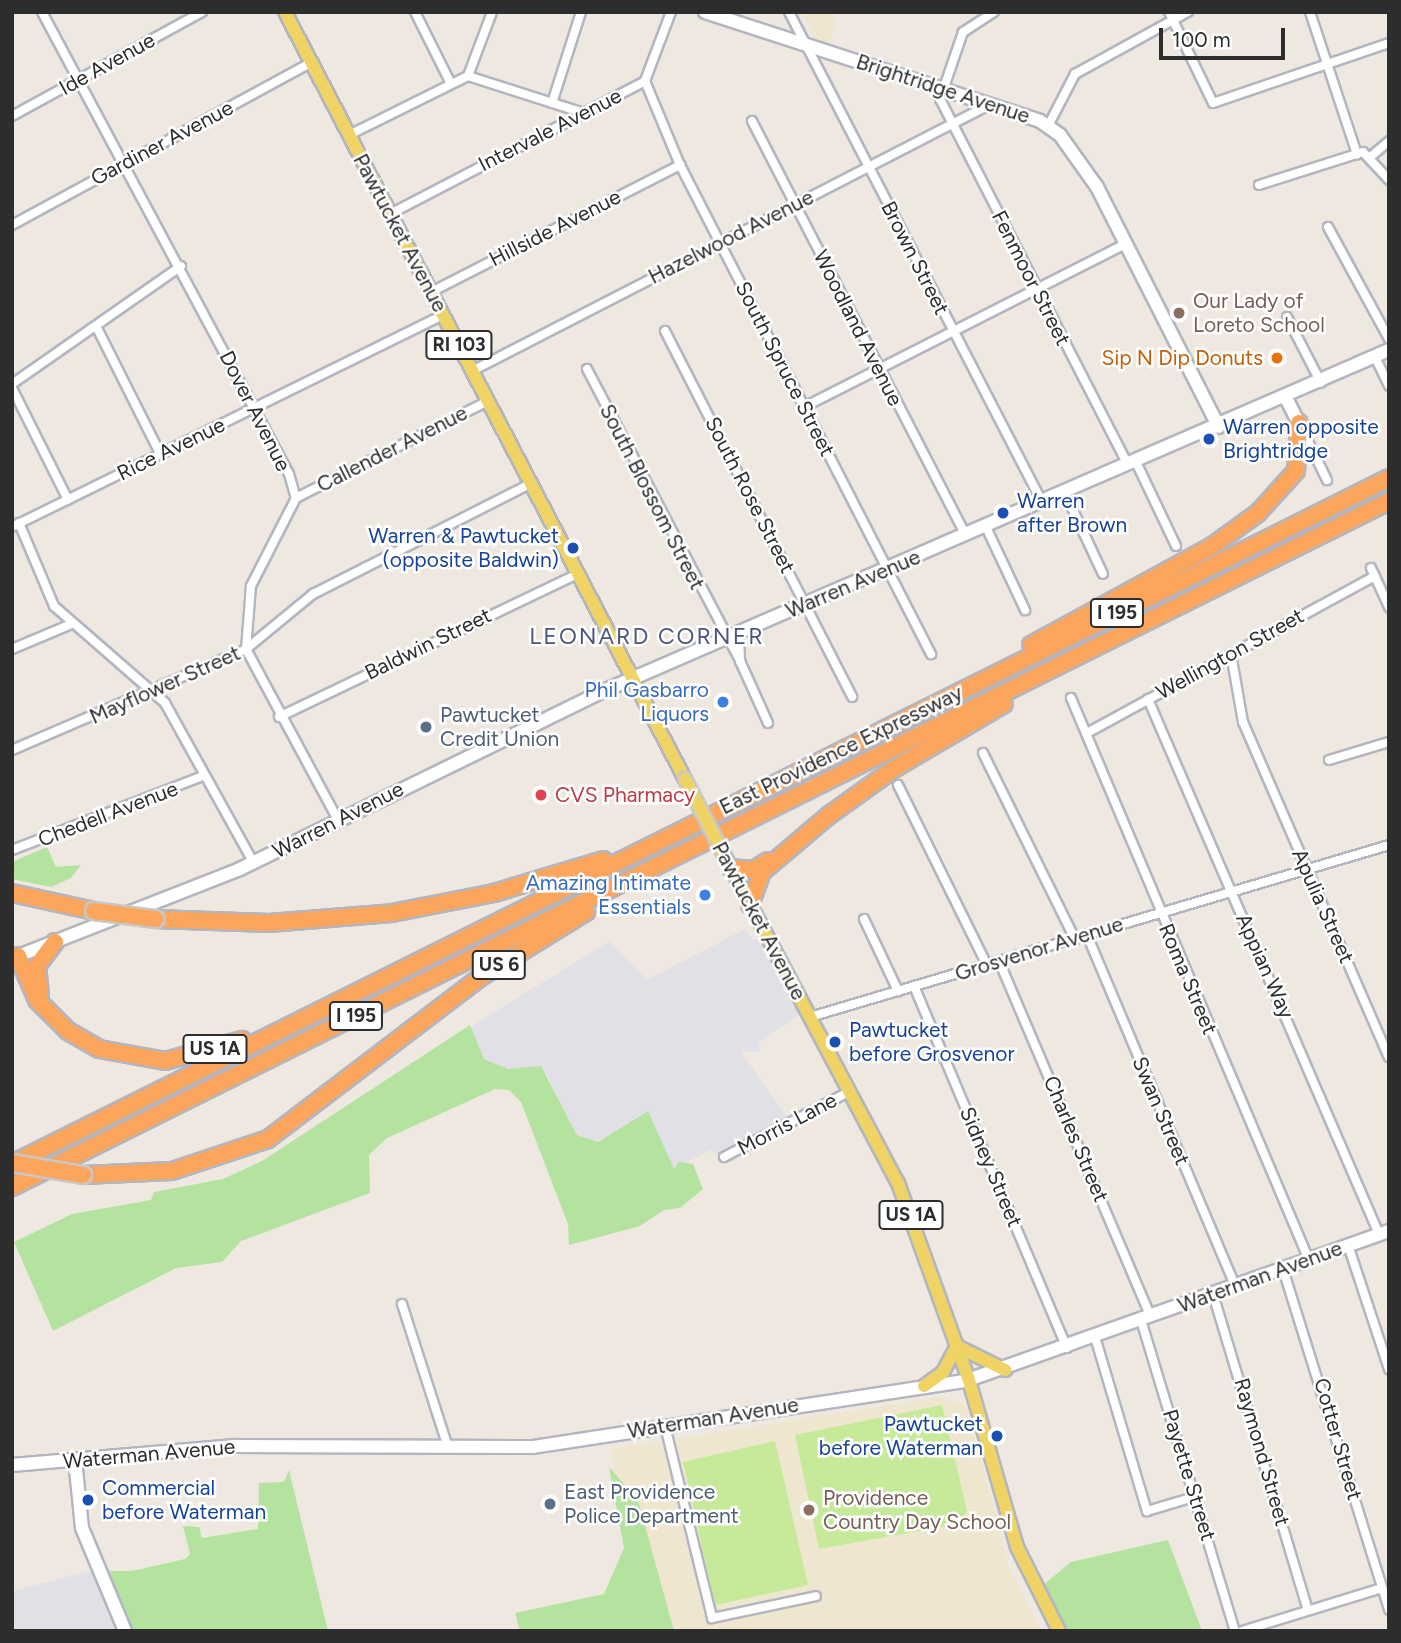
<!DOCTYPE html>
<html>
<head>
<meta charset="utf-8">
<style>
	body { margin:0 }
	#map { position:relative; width:1401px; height:1643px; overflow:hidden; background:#eee8e0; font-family:Figtree,sans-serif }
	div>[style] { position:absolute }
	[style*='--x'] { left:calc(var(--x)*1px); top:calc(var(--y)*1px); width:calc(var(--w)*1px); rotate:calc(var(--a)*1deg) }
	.industrial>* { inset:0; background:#e2e0e7 }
	.education>* { inset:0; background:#efe6d0 }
	.green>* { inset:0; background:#b3e39e }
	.pitch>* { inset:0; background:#c6ea9a }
	.roads { filter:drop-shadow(2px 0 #b3b6c0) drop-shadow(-2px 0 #b3b6c0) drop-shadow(0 2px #b3b6c0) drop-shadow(0 -2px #b3b6c0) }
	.street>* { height:8px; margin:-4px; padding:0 4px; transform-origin:4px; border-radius:4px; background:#fff }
	.secondary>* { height:12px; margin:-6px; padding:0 6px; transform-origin:6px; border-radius:6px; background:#fff }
	.primary>* { height:12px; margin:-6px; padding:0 6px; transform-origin:6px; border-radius:6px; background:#efd364 }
	.highway>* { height:16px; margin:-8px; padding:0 8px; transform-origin:8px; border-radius:8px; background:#fca65d }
	.bridges { filter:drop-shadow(2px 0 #c8c8c8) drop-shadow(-2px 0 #c8c8c8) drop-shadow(0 2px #c8c8c8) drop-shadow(0 -2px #c8c8c8) }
	.primary-bridge>* { height:12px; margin:-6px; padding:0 6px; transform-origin:6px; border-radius:6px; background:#efd364 }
	.highway-bridge>* { height:16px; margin:-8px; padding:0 8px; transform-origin:8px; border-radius:8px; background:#fca65d }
	.dots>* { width:19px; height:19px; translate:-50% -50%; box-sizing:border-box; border:4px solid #fff; border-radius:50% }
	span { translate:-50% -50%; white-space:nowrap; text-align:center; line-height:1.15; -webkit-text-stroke:5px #fff; paint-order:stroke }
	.shield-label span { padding:2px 5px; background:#fff; border:2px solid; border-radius:5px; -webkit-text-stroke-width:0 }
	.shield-label { font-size:19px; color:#2d2d2d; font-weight:700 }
	.street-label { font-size:21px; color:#2d2d2d }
	.education-label { font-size:21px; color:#785e54 }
	.left { translate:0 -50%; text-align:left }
	.food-label { font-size:21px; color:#c56008 }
	.right { translate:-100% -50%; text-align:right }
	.transit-label { font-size:21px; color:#164399 }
	.shop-label { font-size:21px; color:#366cbe }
	.service-label { font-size:21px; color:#4e5e75 }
	.health-label { font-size:21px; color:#be3a42 }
	.neighbourhood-label { font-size:23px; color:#4d547e; letter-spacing:2px }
	.frame { position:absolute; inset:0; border:14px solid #2d2d2d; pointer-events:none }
	.scale { position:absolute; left:1159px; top:28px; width:126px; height:32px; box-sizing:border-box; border:4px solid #2d2d2d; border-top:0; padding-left:9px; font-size:21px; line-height:24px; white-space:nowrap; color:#2d2d2d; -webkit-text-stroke:5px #fff; paint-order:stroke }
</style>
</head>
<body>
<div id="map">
	<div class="industrial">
		<div style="clip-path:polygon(745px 929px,753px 940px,766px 935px,806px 1010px,759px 1042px,760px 1052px,741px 1052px,790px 1122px,725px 1158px,710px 1150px,674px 1169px,648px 1111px,598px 1142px,577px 1135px,545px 1071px,503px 1068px,484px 1059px,472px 1040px,472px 1026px,610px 941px,647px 980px)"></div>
		<div style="clip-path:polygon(102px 1568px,125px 1631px,12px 1631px,12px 1591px)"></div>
	</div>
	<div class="education">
		<div style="clip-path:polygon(802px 12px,839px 12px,827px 47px,815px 39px)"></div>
		<div style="clip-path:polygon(940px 1397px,962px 1404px,970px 1418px,1010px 1571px,1042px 1631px,648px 1631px,611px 1449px)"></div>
	</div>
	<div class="green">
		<div style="clip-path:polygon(47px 847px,56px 867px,81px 865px,71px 878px,51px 887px,12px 879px,12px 862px)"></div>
		<div style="clip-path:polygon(470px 1025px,484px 1059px,508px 1069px,541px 1066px,577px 1135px,598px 1142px,648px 1111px,674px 1169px,679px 1162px,693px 1164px,703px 1189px,680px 1208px,664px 1210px,640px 1226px,569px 1245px,568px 1224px,521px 1102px,509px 1090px,495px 1089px,387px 1138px,369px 1155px,370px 1193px,241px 1241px,222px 1262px,176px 1268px,53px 1331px,14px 1242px,72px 1214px,151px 1200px,154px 1192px,223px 1179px,262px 1161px)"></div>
		<div style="clip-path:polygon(609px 1467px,638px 1500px,674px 1631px,520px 1631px,515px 1613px,604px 1594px,624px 1548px)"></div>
		<div style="clip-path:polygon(289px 1470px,328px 1631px,125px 1631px,99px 1571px,132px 1571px,185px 1559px,190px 1554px,183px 1526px,199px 1527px,202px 1538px,258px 1529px,259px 1483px,284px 1482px)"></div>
		<div style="clip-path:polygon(1168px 1540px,1202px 1631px,1058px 1631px,1035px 1592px,1071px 1562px)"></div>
	</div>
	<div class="pitch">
		<div style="clip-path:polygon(942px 1405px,967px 1511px,959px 1524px,819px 1549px,795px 1435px)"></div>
		<div style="clip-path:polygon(775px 1441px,808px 1585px,715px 1605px,683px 1462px)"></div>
	</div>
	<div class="roads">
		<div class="street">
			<div style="--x:42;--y:12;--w:524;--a:61.87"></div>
			<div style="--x:289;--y:474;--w:25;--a:74"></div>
			<div style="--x:296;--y:498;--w:99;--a:117.1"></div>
			<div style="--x:251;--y:586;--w:63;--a:94.5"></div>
			<div style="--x:246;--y:649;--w:192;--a:61.7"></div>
			<div style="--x:415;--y:12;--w:80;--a:63.4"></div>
			<div style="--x:789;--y:12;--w:551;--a:62.69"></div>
			<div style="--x:994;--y:12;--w:37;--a:147"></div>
			<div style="--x:963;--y:32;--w:71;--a:108.9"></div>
			<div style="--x:940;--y:99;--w:411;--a:62.8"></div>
			<div style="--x:1169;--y:12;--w:101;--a:64.2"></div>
			<div style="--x:1213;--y:103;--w:186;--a:-18.8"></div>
			<div style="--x:1310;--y:12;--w:150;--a:71.7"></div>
			<div style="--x:468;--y:76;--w:68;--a:-69.4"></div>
			<div style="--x:645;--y:81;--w:91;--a:67.4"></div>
			<div style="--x:680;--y:165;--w:550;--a:62.83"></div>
			<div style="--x:552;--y:103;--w:96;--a:-72.3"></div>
			<div style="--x:12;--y:116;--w:217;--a:-28.7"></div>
			<div style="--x:752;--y:121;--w:466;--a:62.7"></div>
			<div style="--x:1048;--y:126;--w:59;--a:-62.6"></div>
			<div style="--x:1075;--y:74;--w:129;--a:-28.8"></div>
			<div style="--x:349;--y:135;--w:133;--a:-26.4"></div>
			<div style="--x:468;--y:76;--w:122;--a:17.7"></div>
			<div style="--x:1369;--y:158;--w:26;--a:-40"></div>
			<div style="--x:1259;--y:185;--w:109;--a:-17.6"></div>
			<div style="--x:1363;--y:152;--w:38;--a:47"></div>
			<div style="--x:390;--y:214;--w:288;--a:-27.5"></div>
			<div style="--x:645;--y:81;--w:74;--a:-69.4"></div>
			<div style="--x:12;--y:225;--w:341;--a:-28.5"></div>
			<div style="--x:1328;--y:227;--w:128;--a:61.4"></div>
			<div style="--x:431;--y:292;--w:280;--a:-27"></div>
			<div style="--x:1287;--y:317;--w:74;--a:62.7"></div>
			<div style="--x:96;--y:326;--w:142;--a:63.3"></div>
			<div style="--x:665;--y:331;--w:411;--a:62.9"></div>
			<div style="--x:1375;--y:357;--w:32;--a:64"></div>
			<div style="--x:587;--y:369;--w:330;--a:62.3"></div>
			<div style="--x:740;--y:661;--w:29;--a:-92"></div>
			<div style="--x:472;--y:371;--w:581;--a:-27.23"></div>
			<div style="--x:12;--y:384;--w:206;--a:-34.9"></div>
			<div style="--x:12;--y:388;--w:125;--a:63.4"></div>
			<div style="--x:804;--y:407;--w:360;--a:-26.9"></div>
			<div style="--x:1302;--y:429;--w:57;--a:63.9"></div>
			<div style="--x:1136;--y:462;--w:93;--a:64.5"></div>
			<div style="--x:1065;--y:493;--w:89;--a:64.9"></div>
			<div style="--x:296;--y:498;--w:215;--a:-26.8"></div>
			<div style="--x:19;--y:523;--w:90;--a:67.1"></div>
			<div style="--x:54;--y:606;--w:147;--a:41.1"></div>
			<div style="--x:165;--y:703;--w:182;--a:61"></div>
			<div style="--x:12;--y:527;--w:480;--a:-26.2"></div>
			<div style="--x:986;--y:527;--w:92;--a:64.8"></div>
			<div style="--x:1371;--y:568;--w:43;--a:65.2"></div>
			<div style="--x:12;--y:649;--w:62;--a:-22.8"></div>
			<div style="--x:1231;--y:654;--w:69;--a:80"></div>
			<div style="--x:1243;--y:722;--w:365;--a:66.5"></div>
			<div style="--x:740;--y:661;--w:68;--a:65.7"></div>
			<div style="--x:1071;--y:698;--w:610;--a:67.05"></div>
			<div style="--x:1148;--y:699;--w:583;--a:66.65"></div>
			<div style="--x:279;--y:717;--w:331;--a:-25.6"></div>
			<div style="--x:1087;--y:733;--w:328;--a:-28.6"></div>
			<div style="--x:12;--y:750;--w:255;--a:-23.3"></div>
			<div style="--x:246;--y:649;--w:87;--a:-39.4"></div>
			<div style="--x:313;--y:594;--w:243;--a:-26.9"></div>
			<div style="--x:983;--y:753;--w:208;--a:63.7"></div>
			<div style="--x:1329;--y:760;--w:63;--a:-16.7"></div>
			<div style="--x:898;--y:785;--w:201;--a:63.7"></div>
			<div style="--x:12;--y:850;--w:205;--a:-21.2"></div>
			<div style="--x:864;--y:919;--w:80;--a:64.7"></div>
			<div style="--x:1087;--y:935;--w:381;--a:67.1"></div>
			<div style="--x:999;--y:961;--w:387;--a:66.9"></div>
			<div style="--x:914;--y:986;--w:393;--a:67.1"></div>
			<div style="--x:810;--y:1017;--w:604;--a:-16.54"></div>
			<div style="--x:724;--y:1157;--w:142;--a:-27.6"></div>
			<div style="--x:1348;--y:1245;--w:131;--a:71.7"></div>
			<div style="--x:1283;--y:1269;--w:357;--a:72.7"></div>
			<div style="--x:1213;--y:1294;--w:330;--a:73.3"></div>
			<div style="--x:402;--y:1304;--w:150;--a:72.2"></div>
			<div style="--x:1141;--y:1320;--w:325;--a:73.2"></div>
			<div style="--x:1095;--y:1337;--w:182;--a:73.4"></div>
			<div style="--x:1147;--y:1511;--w:49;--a:-16.6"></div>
			<div style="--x:665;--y:1426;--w:198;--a:76.2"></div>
			<div style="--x:712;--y:1618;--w:106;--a:-11.9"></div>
			<div style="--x:1242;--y:1631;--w:146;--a:-17.1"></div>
		</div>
		<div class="secondary">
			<div style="--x:705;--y:12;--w:352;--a:18"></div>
			<div style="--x:1040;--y:121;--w:24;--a:35"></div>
			<div style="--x:1060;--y:135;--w:64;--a:54.6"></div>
			<div style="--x:1097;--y:187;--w:269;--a:63.1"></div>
			<div style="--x:1286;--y:398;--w:28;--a:63"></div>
			<div style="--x:13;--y:958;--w:244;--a:-21.4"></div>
			<div style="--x:240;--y:869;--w:400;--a:-26.1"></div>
			<div style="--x:599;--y:693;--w:861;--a:-23.47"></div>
			<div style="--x:75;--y:1459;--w:69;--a:84.2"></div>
			<div style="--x:82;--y:1528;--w:112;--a:67.3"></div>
			<div style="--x:12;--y:1465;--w:224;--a:-4.9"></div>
			<div style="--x:235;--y:1446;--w:298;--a:0.2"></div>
			<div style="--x:533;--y:1447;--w:437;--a:-8.7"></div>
			<div style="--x:965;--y:1381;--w:450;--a:-19.5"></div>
		</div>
		<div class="primary">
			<div style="--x:285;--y:12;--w:865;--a:62.46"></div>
			<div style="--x:723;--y:853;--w:374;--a:62.1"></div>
			<div style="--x:898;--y:1183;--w:206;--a:70.2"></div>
			<div style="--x:968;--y:1377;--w:177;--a:73.9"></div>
			<div style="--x:1017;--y:1547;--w:94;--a:63.4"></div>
			<div style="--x:924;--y:1386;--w:24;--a:-36"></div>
			<div style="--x:943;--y:1372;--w:30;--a:-62"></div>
			<div style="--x:957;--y:1346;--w:54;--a:26.6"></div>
		</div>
		<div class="highway">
			<div style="--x:1031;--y:645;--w:205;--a:-28.6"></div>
			<div style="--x:1211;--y:547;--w:58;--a:-35.9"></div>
			<div style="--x:1258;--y:513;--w:57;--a:-47.9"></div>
			<div style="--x:1296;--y:471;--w:48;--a:-86.4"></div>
			<div style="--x:731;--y:868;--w:22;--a:5"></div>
			<div style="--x:753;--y:870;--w:17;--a:-31"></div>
			<div style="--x:12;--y:893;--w:84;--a:12.4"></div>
			<div style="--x:750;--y:905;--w:35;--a:-70"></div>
			<div style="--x:762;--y:872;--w:87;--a:-40.3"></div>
			<div style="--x:828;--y:816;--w:82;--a:-35.6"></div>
			<div style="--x:895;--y:768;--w:126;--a:-30.4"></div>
			<div style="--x:155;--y:919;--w:114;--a:2"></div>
			<div style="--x:269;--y:923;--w:123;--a:-4.6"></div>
			<div style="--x:392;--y:913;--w:104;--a:-11.1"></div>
			<div style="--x:494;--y:893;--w:114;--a:-16.8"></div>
			<div style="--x:18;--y:956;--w:48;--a:66.6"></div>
			<div style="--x:37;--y:1000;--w:44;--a:45"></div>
			<div style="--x:68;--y:1031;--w:36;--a:30"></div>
			<div style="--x:99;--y:1049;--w:67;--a:10.3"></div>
			<div style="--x:165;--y:1061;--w:80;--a:-15.3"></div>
			<div style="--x:40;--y:995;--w:29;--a:-96"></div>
			<div style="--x:37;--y:966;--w:30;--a:-53"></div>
			<div style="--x:12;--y:1164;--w:1538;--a:-26.48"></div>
			<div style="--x:83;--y:1175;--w:89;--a:-2.6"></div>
			<div style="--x:172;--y:1171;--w:101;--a:-18.4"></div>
			<div style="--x:268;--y:1139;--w:265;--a:-37.3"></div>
			<div style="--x:479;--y:978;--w:126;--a:-31.7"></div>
			<div style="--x:12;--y:1187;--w:1538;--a:-26.48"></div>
		</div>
	</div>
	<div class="bridges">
		<div class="primary-bridge">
			<div style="--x:685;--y:779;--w:83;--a:62.8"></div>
		</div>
		<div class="highway-bridge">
			<div style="--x:94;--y:911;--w:62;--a:7.5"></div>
			<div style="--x:12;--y:1163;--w:72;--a:9.6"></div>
		</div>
	</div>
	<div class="dots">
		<div style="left:1179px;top:313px;background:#8d6e63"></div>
		<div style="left:1277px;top:358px;background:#e8710a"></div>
		<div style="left:1209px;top:439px;background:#1a4fb4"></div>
		<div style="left:1003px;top:513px;background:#1a4fb4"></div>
		<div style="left:573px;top:548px;background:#1a4fb4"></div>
		<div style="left:723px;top:702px;background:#3f7fe0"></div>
		<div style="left:426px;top:727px;background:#5c6f8a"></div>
		<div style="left:541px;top:795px;background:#e0444e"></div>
		<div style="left:705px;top:895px;background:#3f7fe0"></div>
		<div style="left:835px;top:1042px;background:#1a4fb4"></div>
		<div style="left:997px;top:1436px;background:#1a4fb4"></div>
		<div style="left:88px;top:1500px;background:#1a4fb4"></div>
		<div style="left:550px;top:1504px;background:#5c6f8a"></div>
		<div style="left:809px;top:1510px;background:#8d6e63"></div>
	</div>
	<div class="shield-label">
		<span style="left:459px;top:345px">RI 103</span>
		<span style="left:1117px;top:613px">I 195</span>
		<span style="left:499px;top:965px">US 6</span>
		<span style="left:356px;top:1016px">I 195</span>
		<span style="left:215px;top:1049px">US 1A</span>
		<span style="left:911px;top:1215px">US 1A</span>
	</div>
	<div class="street-label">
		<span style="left:107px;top:64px;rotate:-29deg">Ide Avenue</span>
		<span style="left:943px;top:89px;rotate:18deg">Brightridge Avenue</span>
		<span style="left:550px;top:130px;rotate:-27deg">Intervale Avenue</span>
		<span style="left:162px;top:143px;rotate:-28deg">Gardiner Avenue</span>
		<span style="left:555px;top:228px;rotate:-27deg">Hillside Avenue</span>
		<span style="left:400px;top:233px;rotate:62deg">Pawtucket Avenue</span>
		<span style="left:731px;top:237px;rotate:-27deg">Hazelwood Avenue</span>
		<span style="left:915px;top:258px;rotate:63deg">Brown Street</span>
		<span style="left:1031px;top:278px;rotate:63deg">Fenmoor Street</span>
		<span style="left:858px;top:328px;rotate:63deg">Woodland Avenue</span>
		<span style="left:785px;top:369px;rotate:63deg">South Spruce Street</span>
		<span style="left:255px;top:411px;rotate:63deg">Dover Avenue</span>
		<span style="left:171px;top:449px;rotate:-26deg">Rice Avenue</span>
		<span style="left:392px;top:449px;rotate:-27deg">Callender Avenue</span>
		<span style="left:750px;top:495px;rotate:63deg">South Rose Street</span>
		<span style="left:652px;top:497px;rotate:63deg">South Blossom Street</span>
		<span style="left:853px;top:584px;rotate:-23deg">Warren Avenue</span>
		<span style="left:428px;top:644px;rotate:-26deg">Baldwin Street</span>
		<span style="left:1230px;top:654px;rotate:-29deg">Wellington Street</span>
		<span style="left:165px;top:685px;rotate:-24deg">Mayflower Street</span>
		<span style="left:841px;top:750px;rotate:-26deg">East Providence Expressway</span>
		<span style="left:108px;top:814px;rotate:-21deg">Chedell Avenue</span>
		<span style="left:338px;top:820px;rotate:-27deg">Warren Avenue</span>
		<span style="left:1323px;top:906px;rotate:66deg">Apulia Street</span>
		<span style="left:759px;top:921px;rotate:62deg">Pawtucket Avenue</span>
		<span style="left:1039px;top:949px;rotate:-17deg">Grosvenor Avenue</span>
		<span style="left:1265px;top:966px;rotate:66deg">Appian Way</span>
		<span style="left:1188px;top:979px;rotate:67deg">Roma Street</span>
		<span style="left:1161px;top:1111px;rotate:67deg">Swan Street</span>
		<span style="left:787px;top:1124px;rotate:-28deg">Morris Lane</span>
		<span style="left:1076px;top:1139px;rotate:67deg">Charles Street</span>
		<span style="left:991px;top:1167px;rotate:67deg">Sidney Street</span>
		<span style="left:1260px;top:1277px;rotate:-20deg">Waterman Avenue</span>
		<span style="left:713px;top:1418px;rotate:-9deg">Waterman Avenue</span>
		<span style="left:1338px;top:1439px;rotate:74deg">Cotter Street</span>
		<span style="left:1262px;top:1452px;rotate:74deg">Raymond Street</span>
		<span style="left:149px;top:1454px;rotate:-5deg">Waterman Avenue</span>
		<span style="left:1189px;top:1475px;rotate:73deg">Payette Street</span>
	</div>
	<div class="education-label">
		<span class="left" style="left:1193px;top:313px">Our Lady of<br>Loreto School</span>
		<span class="left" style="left:823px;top:1510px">Providence<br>Country Day School</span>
	</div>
	<div class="food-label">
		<span class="right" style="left:1263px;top:358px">Sip N Dip Donuts</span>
	</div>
	<div class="transit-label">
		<span class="left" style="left:1223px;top:439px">Warren opposite<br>Brightridge</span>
		<span class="left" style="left:1017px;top:513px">Warren<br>after Brown</span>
		<span class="right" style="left:559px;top:548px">Warren &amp; Pawtucket<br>(opposite Baldwin)</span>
		<span class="left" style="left:849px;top:1042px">Pawtucket<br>before Grosvenor</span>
		<span class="right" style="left:983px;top:1436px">Pawtucket<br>before Waterman</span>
		<span class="left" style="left:102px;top:1500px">Commercial<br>before Waterman</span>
	</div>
	<div class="shop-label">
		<span class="right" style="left:709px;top:702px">Phil Gasbarro<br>Liquors</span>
		<span class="right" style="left:691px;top:895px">Amazing Intimate<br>Essentials</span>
	</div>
	<div class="service-label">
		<span class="left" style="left:440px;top:727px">Pawtucket<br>Credit Union</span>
		<span class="left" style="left:564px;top:1504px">East Providence<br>Police Department</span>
	</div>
	<div class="health-label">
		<span class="left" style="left:555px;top:795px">CVS Pharmacy</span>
	</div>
	<div class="neighbourhood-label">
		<span style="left:647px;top:636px">LEONARD CORNER</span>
	</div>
	<div class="frame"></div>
	<div class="scale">100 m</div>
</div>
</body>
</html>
